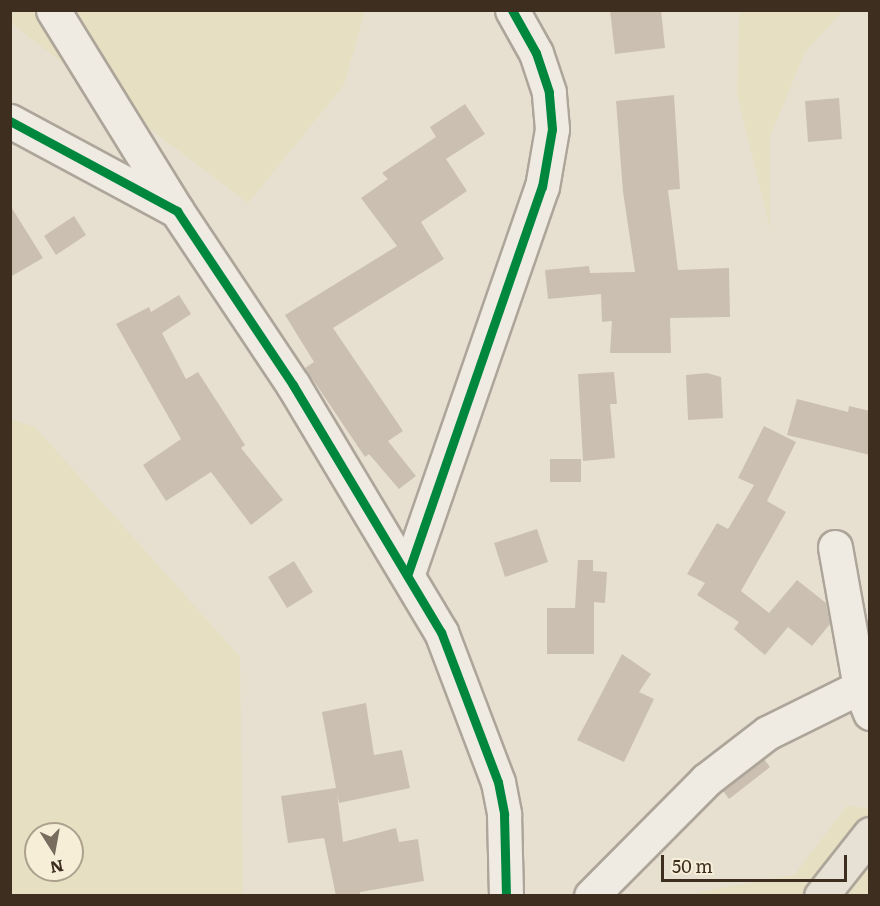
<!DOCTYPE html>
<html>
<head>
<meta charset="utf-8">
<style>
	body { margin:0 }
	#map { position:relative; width:880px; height:906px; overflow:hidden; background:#e7e0d1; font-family:Literata,serif }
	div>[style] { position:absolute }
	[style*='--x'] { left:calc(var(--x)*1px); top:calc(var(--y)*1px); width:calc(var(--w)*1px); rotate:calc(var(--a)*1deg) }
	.farmland>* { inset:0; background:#e6dfc2 }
	.building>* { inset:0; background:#cbbfb2 }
	.roads { filter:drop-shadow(2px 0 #ada599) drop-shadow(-2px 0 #ada599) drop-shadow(0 2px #ada599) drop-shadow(0 -2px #ada599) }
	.minor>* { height:33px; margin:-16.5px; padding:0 16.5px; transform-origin:16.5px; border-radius:16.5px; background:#efebe3 }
	.major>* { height:33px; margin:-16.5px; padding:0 16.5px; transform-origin:16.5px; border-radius:16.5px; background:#e6e1d4 }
	.cycleway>* { height:9px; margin:-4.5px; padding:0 4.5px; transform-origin:4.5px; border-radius:4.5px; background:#00873e }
	span { translate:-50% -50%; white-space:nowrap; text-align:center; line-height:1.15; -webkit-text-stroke:4.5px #f7eed8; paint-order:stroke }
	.frame { position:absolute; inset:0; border:12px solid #3d2e20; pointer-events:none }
	.north { position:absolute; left:24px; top:822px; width:60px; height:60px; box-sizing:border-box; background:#f7eed8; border:2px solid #ada18e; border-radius:50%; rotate:169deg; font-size:16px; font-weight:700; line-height:24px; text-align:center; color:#3d2e20 }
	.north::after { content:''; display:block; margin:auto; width:21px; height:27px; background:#786c5e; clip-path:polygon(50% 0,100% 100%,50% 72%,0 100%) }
	.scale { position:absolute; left:661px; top:855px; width:186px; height:27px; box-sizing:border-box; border:3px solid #3d2e20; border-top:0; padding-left:8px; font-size:18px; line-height:21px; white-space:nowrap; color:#3d2e20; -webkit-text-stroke:4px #f7eed8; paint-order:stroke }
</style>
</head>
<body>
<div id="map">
	<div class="farmland">
		<div style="clip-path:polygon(10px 11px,365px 11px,344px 85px,248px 203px,13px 25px)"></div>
		<div style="clip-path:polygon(739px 11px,843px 11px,805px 52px,770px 137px,770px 228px,737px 94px)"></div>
		<div style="clip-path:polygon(evenodd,11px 419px,35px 427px,240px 657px,243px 895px,11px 895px,11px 419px,36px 834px,72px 834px,72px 870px,36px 870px,36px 834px)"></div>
		<div style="clip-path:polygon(848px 805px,869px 809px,869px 895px,698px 896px,699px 892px,794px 875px)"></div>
	</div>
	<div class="building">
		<div style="clip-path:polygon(610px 10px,661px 10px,665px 48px,615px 54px)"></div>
		<div style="clip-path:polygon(674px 95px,680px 189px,668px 190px,678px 270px,729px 268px,730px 317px,670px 318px,671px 353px,610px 353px,612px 321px,602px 322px,601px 294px,548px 299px,545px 270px,589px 266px,590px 273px,635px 272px,623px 192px,616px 101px)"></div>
		<div style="clip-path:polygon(839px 98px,842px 139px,808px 142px,805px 101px)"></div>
		<div style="clip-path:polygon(465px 104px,485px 134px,446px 159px,467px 191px,421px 222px,444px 259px,333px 328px,403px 431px,388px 441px,416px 476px,399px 489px,369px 454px,365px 457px,305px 368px,314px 362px,285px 315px,397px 246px,361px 198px,388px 179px,382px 173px,436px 137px,430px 127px)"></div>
		<div style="clip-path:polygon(10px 205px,43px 258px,10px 277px)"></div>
		<div style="clip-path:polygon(74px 216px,86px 235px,56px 255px,44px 236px)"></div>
		<div style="clip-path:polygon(179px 295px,191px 314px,162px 333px,186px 379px,198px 372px,245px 445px,241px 448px,283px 500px,251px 525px,211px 472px,166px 501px,143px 465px,181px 439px,116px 324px,149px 307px,151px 312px)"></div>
		<div style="clip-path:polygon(614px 372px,617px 404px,610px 404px,615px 458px,583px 461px,578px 374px)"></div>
		<div style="clip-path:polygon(707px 373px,721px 377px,723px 418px,688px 420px,686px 375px)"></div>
		<div style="clip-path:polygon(797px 399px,848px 412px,849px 406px,870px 411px,870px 455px,787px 435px)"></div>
		<div style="clip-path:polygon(764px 426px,796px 442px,767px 501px,786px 512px,741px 591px,769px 613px,797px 580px,826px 603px,830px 624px,812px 646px,788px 627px,765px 655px,734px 629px,739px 622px,697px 595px,705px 583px,687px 574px,717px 523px,728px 529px,754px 485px,738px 478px)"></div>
		<div style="clip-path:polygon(550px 459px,581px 459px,581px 482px,550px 482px)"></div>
		<div style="clip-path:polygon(537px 529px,548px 562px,505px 577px,494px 543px)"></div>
		<div style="clip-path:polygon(578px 560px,593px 560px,593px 571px,607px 572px,605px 603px,594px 602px,594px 654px,547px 654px,547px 608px,575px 608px)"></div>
		<div style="clip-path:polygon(294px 561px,313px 592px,287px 608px,268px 577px)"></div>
		<div style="clip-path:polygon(622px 654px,651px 674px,639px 692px,654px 699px,624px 762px,577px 740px)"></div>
		<div style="clip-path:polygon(366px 703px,374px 755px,402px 750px,410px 788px,339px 803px,337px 793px,343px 842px,396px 828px,399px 842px,418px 839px,424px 881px,360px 892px,360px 896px,336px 896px,324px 838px,288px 843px,281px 796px,336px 788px,322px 712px)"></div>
		<div style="clip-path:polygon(764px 759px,770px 767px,729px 799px,723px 791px)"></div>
	</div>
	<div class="roads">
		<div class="minor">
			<div style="--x:53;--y:10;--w:234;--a:58.3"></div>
			<div style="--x:10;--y:121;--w:190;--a:28.3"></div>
			<div style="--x:177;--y:211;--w:209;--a:56.3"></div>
			<div style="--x:293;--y:385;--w:288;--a:59.1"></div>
			<div style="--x:441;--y:632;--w:160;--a:69.2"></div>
			<div style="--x:498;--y:782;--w:33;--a:79"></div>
			<div style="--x:504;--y:814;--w:82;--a:88.6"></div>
			<div style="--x:835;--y:547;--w:143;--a:79.9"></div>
			<div style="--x:860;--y:688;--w:27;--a:68"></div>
			<div style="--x:408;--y:573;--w:409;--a:-70.9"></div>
			<div style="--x:542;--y:187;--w:59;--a:-80.2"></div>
			<div style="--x:552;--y:129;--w:37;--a:-95"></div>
			<div style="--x:549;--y:92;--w:41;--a:-108.4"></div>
			<div style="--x:536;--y:53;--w:49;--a:-119.2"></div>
			<div style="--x:591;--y:896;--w:163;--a:-45.2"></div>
			<div style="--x:706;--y:780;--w:77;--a:-37.6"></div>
			<div style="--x:767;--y:733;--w:115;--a:-26.3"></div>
		</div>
		<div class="major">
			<div style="--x:821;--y:896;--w:79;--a:-51.7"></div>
		</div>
	</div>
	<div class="cycleway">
		<div style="--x:10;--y:121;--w:190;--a:28.3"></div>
		<div style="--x:177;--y:211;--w:209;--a:56.3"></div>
		<div style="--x:293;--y:385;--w:288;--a:59.1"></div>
		<div style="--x:441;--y:632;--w:160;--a:69.2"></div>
		<div style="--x:498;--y:782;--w:33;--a:79"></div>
		<div style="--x:504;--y:814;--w:82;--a:88.6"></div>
		<div style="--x:408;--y:573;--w:409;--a:-70.9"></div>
		<div style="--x:542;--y:187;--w:59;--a:-80.2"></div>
		<div style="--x:552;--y:129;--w:37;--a:-95"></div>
		<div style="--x:549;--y:92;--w:41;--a:-108.4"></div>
		<div style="--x:536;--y:53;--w:49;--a:-119.2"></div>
	</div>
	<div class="frame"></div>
	<div class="north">N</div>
	<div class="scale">50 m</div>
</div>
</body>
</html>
